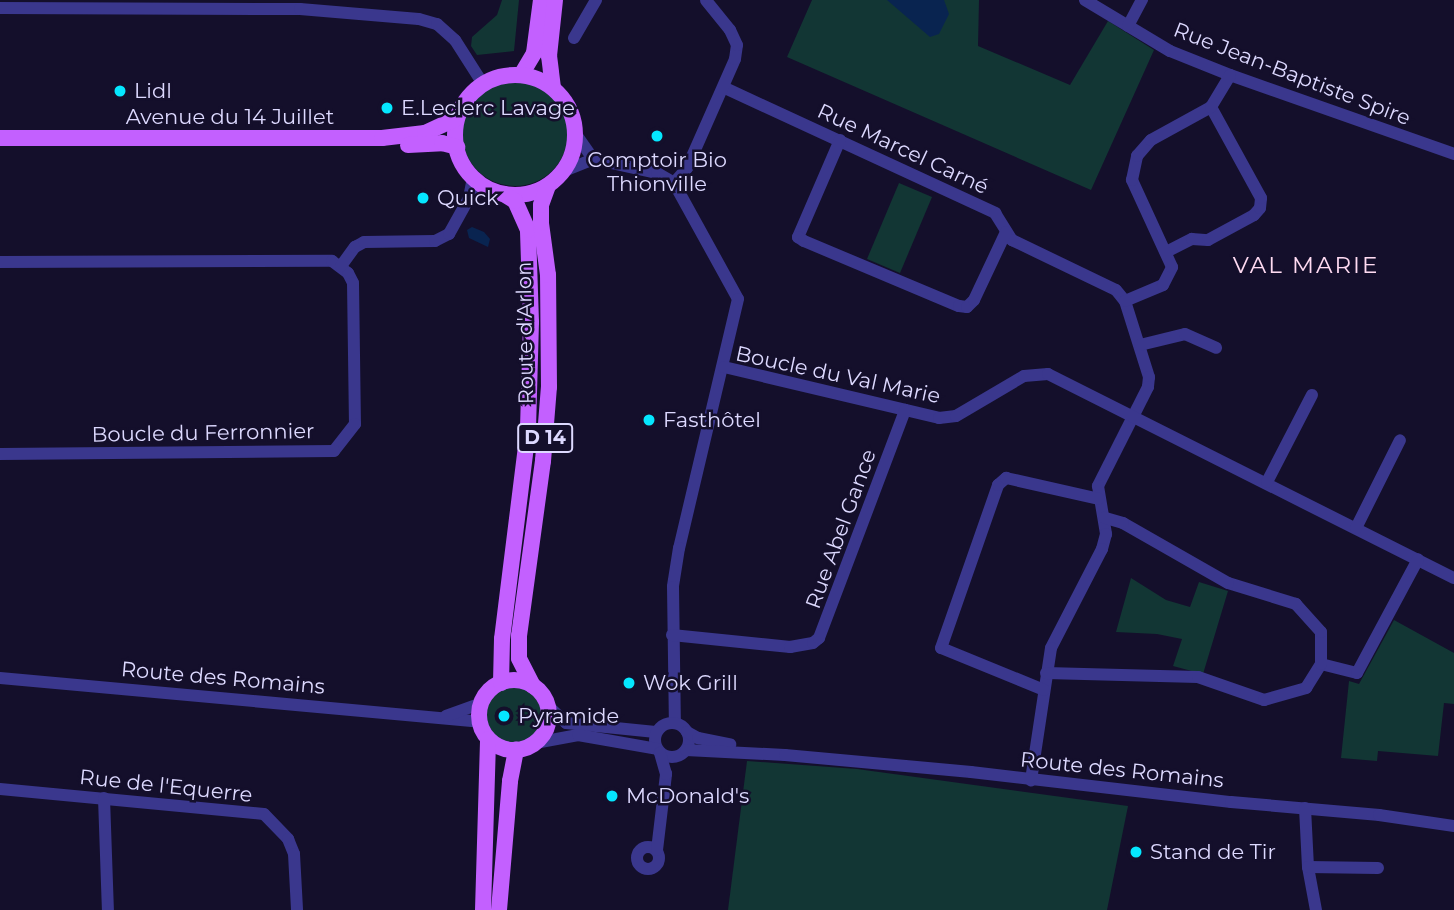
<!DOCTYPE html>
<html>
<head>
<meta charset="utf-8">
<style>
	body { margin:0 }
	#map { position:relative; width:1454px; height:910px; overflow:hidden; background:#140f2b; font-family:Montserrat,sans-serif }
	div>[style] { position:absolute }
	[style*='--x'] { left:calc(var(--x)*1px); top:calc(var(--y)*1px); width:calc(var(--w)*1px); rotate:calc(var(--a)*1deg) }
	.green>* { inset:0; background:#123634 }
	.round { border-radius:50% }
	.water>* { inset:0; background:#092450 }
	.minor>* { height:12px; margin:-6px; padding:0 6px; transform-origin:6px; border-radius:6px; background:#3a378d }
	.minor>.ring { margin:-6px; padding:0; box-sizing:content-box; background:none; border:12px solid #3a378d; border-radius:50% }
	.major>* { height:16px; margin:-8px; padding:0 8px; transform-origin:8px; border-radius:8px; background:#c360ff }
	.major>.ring { margin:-8px; padding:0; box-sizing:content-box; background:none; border:16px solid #c360ff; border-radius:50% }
	.dots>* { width:19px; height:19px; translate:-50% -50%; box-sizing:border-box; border:4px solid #140f2b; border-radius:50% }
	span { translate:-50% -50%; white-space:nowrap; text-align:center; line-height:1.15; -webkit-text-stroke:5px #140f2b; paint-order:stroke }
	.shield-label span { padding:2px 5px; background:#140f2b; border:2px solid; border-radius:5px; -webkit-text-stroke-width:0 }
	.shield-label { font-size:19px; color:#ddd9ff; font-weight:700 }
	.street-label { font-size:21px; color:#ddd9ff }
	.poi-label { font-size:21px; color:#ddd9ff }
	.left { translate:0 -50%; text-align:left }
	.neighbourhood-label { font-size:23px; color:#ffdbf2; letter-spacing:2px }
</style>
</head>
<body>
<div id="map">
	<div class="green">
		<div style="clip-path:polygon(502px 0,519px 0,514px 51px,477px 55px,471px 46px,472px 37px,497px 15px)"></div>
		<div style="clip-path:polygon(812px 0,979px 0,978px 46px,1070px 85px,1108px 21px,1154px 50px,1091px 190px,787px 57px)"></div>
		<div class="round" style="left:462px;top:80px;width:106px;height:106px"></div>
		<div style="clip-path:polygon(899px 183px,932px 197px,900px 273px,867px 259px)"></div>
		<div style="clip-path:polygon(1131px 578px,1166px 600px,1190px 607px,1199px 582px,1228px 591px,1203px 674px,1173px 666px,1182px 639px,1157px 634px,1116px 632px)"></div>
		<div style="clip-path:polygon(1394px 620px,1454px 653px,1454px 704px,1444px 703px,1438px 756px,1378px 751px,1377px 761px,1341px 758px,1349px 681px,1359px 684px)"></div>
		<div class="round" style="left:485px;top:687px;width:58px;height:58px"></div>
		<div style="clip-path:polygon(747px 761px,857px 769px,1128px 806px,1107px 910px,728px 910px)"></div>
	</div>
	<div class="water">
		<div style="clip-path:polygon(887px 0,944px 0,949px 14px,939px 34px,930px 37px)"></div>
		<div style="clip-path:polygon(472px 227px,484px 232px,490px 239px,488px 247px,469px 238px,467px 230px)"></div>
	</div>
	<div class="minor">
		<div style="--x:1085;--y:0;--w:99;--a:31"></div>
		<div style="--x:1170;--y:51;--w:65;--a:21.8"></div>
		<div style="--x:1230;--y:75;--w:238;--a:19.4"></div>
		<div style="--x:0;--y:8;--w:300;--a:0.2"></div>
		<div style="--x:300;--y:9;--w:119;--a:4.8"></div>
		<div style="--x:419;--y:19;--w:19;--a:16"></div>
		<div style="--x:437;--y:24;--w:24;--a:42"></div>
		<div style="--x:455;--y:40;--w:52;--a:57.5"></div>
		<div style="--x:1128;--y:26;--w:30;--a:-62"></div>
		<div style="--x:574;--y:38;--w:44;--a:-59.9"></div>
		<div style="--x:725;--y:88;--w:298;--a:24.8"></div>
		<div style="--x:995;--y:213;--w:32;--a:58"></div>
		<div style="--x:1012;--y:240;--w:115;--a:25.7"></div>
		<div style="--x:1116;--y:290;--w:14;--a:51"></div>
		<div style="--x:1125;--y:301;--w:80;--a:72.5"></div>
		<div style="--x:1149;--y:377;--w:10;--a:96"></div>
		<div style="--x:1148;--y:387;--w:111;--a:116.8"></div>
		<div style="--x:1098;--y:486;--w:49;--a:80.5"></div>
		<div style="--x:1106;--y:534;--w:16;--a:105"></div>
		<div style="--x:1102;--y:549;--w:111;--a:117.3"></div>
		<div style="--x:1051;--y:648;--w:134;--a:98.6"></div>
		<div style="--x:575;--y:133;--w:32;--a:55"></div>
		<div style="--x:840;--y:140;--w:106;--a:113.4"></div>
		<div style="--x:798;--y:237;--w:7;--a:34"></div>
		<div style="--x:804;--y:241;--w:168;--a:22.8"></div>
		<div style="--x:959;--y:306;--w:8;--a:7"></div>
		<div style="--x:967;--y:307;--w:10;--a:-45"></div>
		<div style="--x:974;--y:300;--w:75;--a:-64.8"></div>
		<div style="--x:564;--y:171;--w:31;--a:-22"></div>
		<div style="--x:593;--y:159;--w:66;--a:12.3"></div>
		<div style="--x:657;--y:173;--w:20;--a:30"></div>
		<div style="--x:674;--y:183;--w:132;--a:61.1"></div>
		<div style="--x:738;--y:299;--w:256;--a:103.3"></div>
		<div style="--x:679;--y:548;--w:39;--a:99"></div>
		<div style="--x:673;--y:587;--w:136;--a:89.2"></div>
		<div style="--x:674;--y:183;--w:20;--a:-49"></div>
		<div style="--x:687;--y:168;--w:119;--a:-66.2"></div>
		<div style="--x:735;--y:59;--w:14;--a:-82"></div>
		<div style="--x:737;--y:45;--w:17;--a:-115"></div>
		<div style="--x:730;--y:30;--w:38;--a:-129"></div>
		<div style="--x:469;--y:198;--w:19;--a:-35"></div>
		<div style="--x:1166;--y:252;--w:29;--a:-27"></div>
		<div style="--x:1192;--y:239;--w:16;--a:4"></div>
		<div style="--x:1208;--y:240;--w:52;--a:-28.5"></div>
		<div style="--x:1254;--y:215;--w:9;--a:-49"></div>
		<div style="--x:1260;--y:208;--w:10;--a:-84"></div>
		<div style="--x:1261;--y:198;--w:104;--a:-118.8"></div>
		<div style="--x:0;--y:262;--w:332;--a:-0.2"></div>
		<div style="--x:332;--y:261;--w:20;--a:37"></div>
		<div style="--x:348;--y:273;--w:11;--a:63"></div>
		<div style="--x:353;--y:283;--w:141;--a:89.2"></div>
		<div style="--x:355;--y:424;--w:34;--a:128"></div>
		<div style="--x:334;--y:451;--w:334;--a:179.5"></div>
		<div style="--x:341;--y:266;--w:24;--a:-54"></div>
		<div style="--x:355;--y:247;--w:10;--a:-29"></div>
		<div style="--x:364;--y:242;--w:71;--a:-0.8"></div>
		<div style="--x:435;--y:241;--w:16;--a:-27"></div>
		<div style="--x:449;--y:234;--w:41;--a:-60.9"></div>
		<div style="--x:469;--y:198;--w:20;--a:-79"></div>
		<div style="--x:1125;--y:301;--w:41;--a:-22.8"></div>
		<div style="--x:1163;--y:285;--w:20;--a:-63"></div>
		<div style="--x:1172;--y:267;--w:96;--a:-114.7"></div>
		<div style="--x:1132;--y:180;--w:25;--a:-78"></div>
		<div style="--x:1137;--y:156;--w:21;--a:-49"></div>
		<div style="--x:1151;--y:140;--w:68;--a:-28.8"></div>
		<div style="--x:1211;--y:107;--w:37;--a:-59"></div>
		<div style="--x:1140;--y:345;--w:46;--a:-13.7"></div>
		<div style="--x:1185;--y:334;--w:34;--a:24"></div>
		<div style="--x:724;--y:367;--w:221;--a:13.3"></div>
		<div style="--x:939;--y:418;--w:17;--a:-7"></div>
		<div style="--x:956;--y:416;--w:79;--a:-30.5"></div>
		<div style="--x:1024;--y:376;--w:24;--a:-5"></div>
		<div style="--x:1048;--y:374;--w:454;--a:26.7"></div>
		<div style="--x:1267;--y:482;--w:98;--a:-62.7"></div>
		<div style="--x:1356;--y:528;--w:98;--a:-63.4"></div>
		<div style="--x:672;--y:635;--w:119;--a:5.8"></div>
		<div style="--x:790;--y:647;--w:23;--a:-10"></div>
		<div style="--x:813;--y:643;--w:8;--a:-40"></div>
		<div style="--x:819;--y:638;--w:244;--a:-69.3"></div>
		<div style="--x:1321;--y:664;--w:37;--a:14"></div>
		<div style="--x:1357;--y:673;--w:129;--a:-61.8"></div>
		<div style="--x:1046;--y:673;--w:152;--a:1.5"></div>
		<div style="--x:1198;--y:677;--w:70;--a:19.2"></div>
		<div style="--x:1264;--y:700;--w:44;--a:-15.9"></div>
		<div style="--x:1306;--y:688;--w:28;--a:-58"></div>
		<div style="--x:1321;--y:664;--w:32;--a:-90"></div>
		<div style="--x:1321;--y:632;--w:38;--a:-132"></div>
		<div style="--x:1296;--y:604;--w:71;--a:-162.8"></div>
		<div style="--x:1228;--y:583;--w:121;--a:-150.3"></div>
		<div style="--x:1123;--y:523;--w:19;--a:-164"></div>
		<div style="--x:0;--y:678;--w:482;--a:5.2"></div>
		<div style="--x:1044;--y:690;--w:111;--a:-157.8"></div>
		<div style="--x:941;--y:648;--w:173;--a:-70.7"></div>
		<div style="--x:998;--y:485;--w:11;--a:-41"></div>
		<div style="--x:1006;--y:478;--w:95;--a:12.7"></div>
		<div style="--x:548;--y:706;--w:25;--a:43"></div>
		<div style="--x:566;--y:723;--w:90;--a:5.7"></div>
		<div style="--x:446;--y:716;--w:37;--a:-20"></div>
		<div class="ring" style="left:655px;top:723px;width:22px;height:22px"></div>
		<div style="--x:687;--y:732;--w:13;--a:29"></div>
		<div style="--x:698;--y:738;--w:33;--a:11"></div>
		<div style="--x:535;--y:743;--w:44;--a:-10.5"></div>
		<div style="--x:578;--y:735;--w:80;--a:10"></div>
		<div style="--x:686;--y:750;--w:99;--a:2.9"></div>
		<div style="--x:785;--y:755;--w:187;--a:5.2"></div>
		<div style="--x:971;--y:772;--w:262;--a:6.6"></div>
		<div style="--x:1231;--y:802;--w:149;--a:5"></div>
		<div style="--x:1379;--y:815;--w:76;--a:8.3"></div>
		<div style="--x:0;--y:789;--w:265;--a:5.4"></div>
		<div style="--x:264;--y:814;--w:35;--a:46"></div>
		<div style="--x:288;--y:839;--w:16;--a:68"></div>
		<div style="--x:294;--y:854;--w:56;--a:86.9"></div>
		<div style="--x:104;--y:798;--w:112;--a:88"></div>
		<div style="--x:1305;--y:808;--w:59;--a:87.1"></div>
		<div style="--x:1308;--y:867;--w:44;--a:79.5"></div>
		<div class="ring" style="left:637px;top:847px;width:10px;height:10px"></div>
		<div style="--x:657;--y:850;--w:77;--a:-83.2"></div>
		<div style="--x:666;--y:774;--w:22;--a:-106"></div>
		<div style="--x:1308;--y:867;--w:70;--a:0.8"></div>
	</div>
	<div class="major">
		<div style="--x:521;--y:75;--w:26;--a:-59"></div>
		<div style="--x:534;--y:53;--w:53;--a:-82.5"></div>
		<div class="ring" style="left:455px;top:75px;width:104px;height:104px"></div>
		<div style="--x:553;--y:88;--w:32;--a:-97"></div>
		<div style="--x:549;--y:56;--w:56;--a:-83.9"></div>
		<div style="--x:0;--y:138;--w:382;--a:0"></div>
		<div style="--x:382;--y:138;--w:43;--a:-6.6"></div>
		<div style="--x:425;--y:133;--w:35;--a:-25"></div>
		<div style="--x:408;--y:145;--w:34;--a:-3"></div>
		<div style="--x:442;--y:143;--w:16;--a:15"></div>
		<div class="ring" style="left:479px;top:680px;width:54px;height:54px"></div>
		<div style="--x:501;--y:683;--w:44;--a:-88.7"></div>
		<div style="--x:502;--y:639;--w:212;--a:-82.9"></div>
		<div style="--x:528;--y:429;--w:107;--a:-88.4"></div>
		<div style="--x:531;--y:322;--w:92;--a:-91.9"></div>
		<div style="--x:528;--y:230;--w:32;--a:-114"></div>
		<div style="--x:515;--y:201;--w:13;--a:-148"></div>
		<div style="--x:533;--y:686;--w:31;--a:-117"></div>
		<div style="--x:519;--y:658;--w:22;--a:-90"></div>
		<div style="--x:519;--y:636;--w:177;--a:-82.2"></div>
		<div style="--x:543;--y:461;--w:74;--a:-85.4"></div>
		<div style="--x:549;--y:387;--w:112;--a:-90.5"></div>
		<div style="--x:548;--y:275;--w:52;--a:-97.7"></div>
		<div style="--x:541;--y:223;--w:18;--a:-90"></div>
		<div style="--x:541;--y:205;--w:20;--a:-70"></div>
		<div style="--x:483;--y:910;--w:171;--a:-88.3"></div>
		<div style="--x:499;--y:910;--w:129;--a:-85.1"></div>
		<div style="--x:510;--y:781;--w:32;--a:-79"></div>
	</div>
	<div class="dots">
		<div style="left:120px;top:91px;background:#05e7ff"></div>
		<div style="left:387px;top:108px;background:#05e7ff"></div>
		<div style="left:657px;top:136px;background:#05e7ff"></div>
		<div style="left:423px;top:198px;background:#05e7ff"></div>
		<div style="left:649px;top:420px;background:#05e7ff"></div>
		<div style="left:629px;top:683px;background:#05e7ff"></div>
		<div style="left:504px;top:716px;background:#05e7ff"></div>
		<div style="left:612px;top:796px;background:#05e7ff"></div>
		<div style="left:1136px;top:852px;background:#05e7ff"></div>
	</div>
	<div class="shield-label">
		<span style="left:545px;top:438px">D 14</span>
	</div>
	<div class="street-label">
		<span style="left:1292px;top:74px;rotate:21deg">Rue Jean-Baptiste Spire</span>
		<span style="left:230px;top:117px">Avenue du 14 Juillet</span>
		<span style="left:903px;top:149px;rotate:25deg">Rue Marcel Carné</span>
		<span style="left:525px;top:333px;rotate:-91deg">Route d'Arlon</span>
		<span style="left:838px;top:375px;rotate:12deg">Boucle du Val Marie</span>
		<span style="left:203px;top:433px;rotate:-1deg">Boucle du Ferronnier</span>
		<span style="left:841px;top:529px;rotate:-70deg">Rue Abel Gance</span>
		<span style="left:223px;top:678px;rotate:5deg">Route des Romains</span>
		<span style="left:1122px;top:770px;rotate:6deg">Route des Romains</span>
		<span style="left:166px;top:786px;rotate:6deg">Rue de l'Equerre</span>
	</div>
	<div class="poi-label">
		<span class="left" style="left:134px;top:91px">Lidl</span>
		<span class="left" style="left:401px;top:108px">E.Leclerc Lavage</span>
		<span style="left:657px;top:172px">Comptoir Bio<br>Thionville</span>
		<span class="left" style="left:437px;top:198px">Quick</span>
		<span class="left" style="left:663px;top:420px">Fasthôtel</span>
		<span class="left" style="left:643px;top:683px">Wok Grill</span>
		<span class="left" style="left:518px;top:716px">Pyramide</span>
		<span class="left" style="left:626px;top:796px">McDonald's</span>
		<span class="left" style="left:1150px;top:852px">Stand de Tir</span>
	</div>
	<div class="neighbourhood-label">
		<span style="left:1306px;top:265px">VAL MARIE</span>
	</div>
</div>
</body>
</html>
